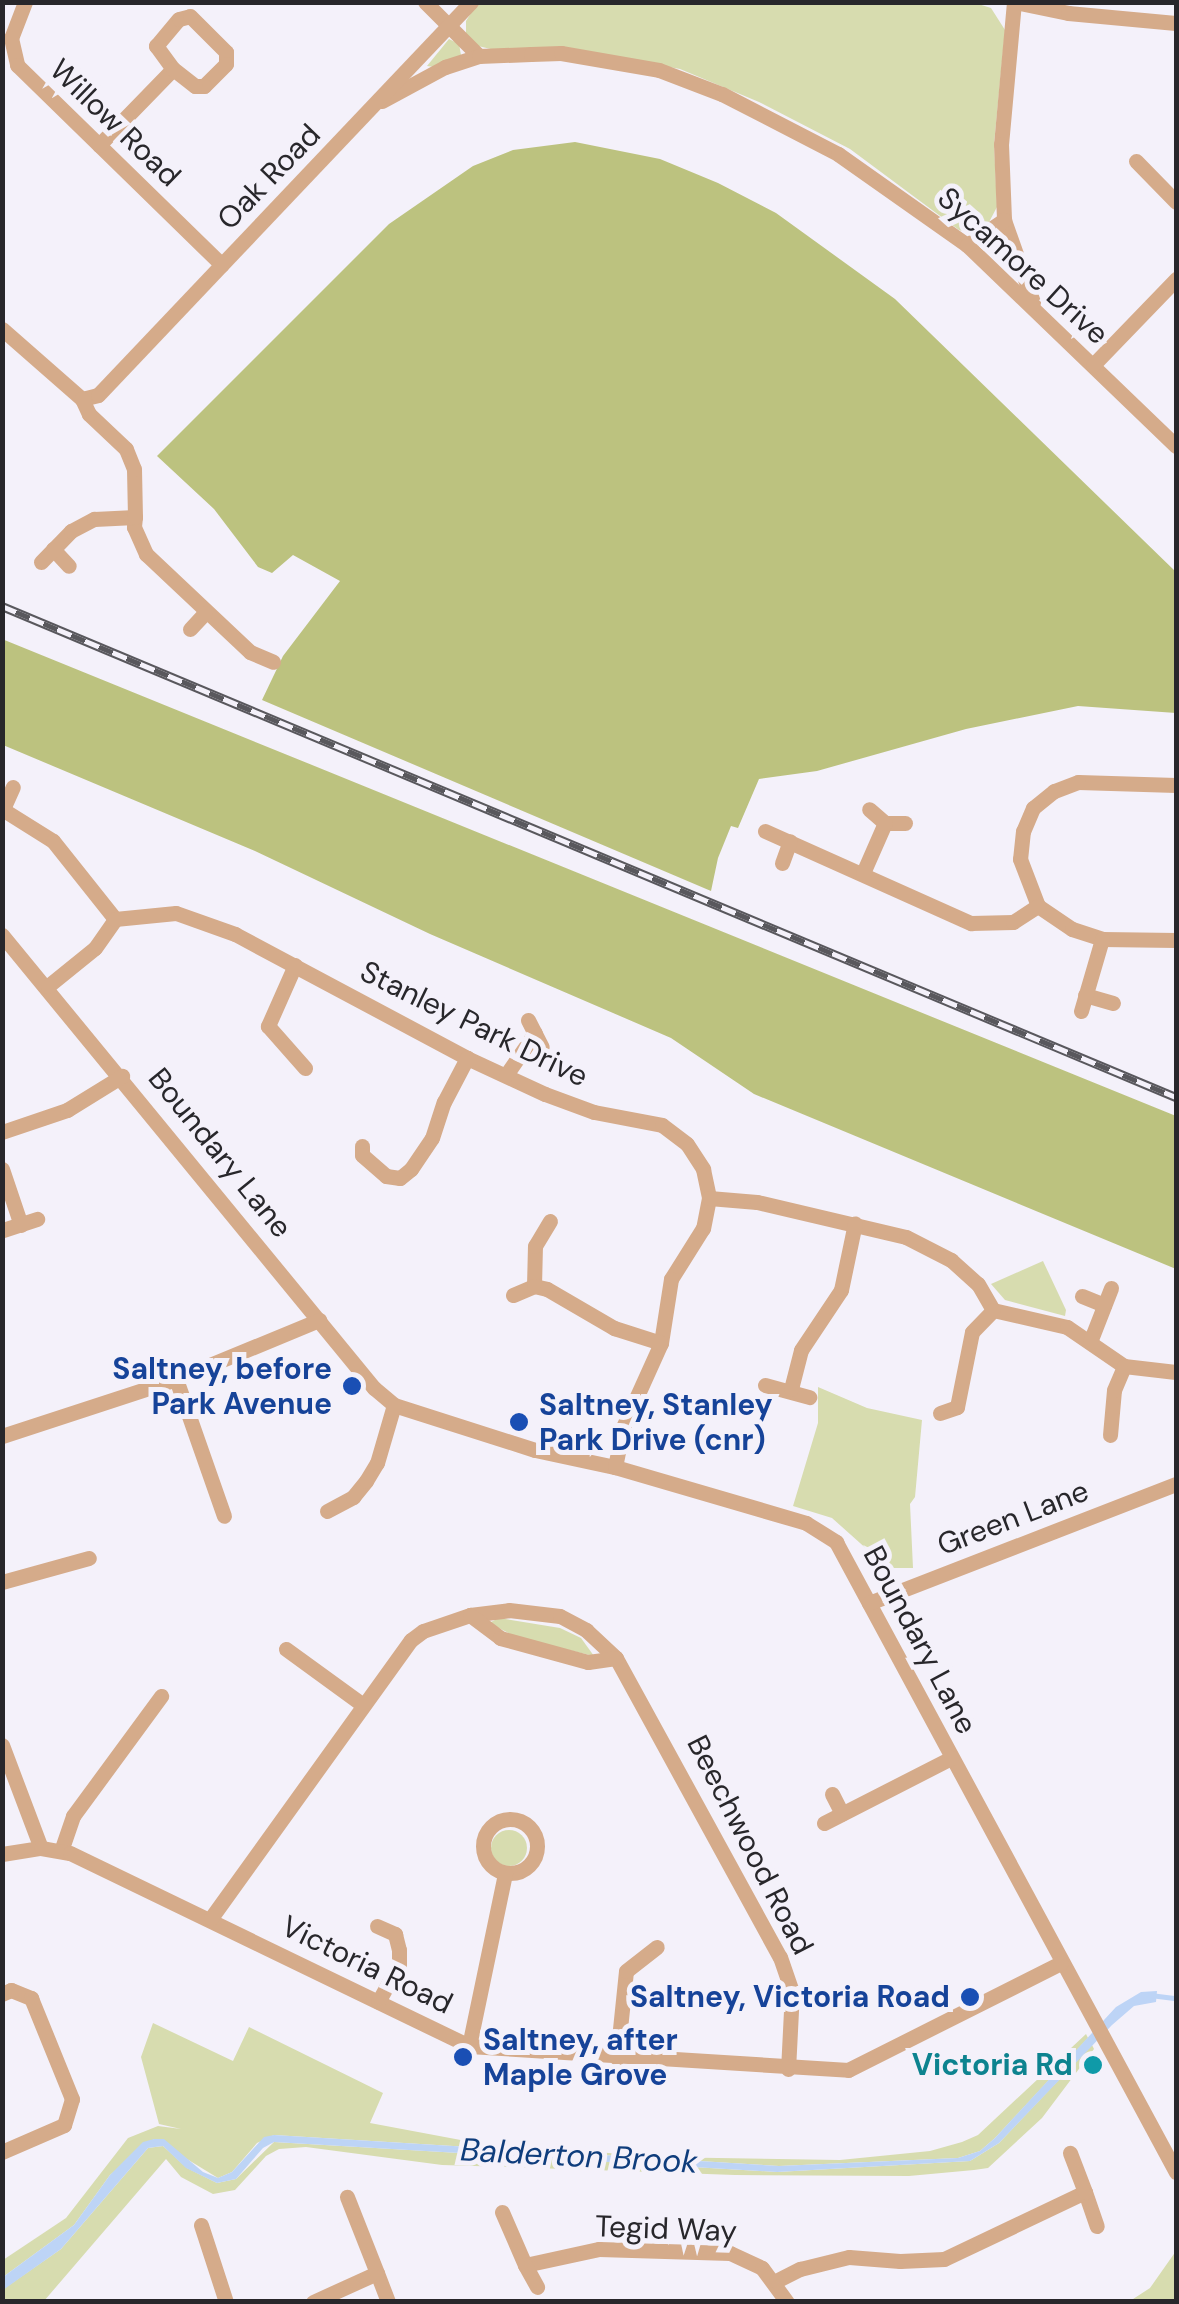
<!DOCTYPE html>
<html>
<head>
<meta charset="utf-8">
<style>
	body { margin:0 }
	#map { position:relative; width:1179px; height:2304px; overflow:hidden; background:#f4f1fa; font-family:"DM Sans",sans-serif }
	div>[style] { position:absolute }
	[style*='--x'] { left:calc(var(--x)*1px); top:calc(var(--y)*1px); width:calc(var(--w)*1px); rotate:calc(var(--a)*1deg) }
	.green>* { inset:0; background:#d7dcaf }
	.round { border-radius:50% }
	.forest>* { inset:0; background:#bcc27f }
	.water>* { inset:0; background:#bdd4f6 }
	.stream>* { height:5px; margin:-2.5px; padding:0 2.5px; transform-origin:2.5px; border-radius:2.5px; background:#bdd4f6 }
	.minor>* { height:15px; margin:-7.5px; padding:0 7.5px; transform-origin:7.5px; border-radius:7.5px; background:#d5ab8a }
	.minor>.ring { margin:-7.5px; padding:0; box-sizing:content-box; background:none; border:15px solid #d5ab8a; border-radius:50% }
	.rail>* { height:9px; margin-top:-4.5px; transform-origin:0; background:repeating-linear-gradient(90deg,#f4f1fa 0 15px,#59585d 0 30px); box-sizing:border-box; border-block:2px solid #59585d }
	.dots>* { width:28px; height:28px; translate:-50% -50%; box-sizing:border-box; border:5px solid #f4f1fa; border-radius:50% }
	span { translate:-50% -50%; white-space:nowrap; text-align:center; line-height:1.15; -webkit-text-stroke:10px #f4f1fa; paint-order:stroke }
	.street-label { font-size:30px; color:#28272b }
	.transit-label { font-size:30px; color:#164399; font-weight:700 }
	.right { translate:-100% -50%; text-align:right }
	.left { translate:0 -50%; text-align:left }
	.culture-label { font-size:30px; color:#0d838f; font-weight:700 }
	.water-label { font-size:32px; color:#0f3d7c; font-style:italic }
	.frame { position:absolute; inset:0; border:5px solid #28272b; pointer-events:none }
</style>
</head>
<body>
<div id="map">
	<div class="green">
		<div style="clip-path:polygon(478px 2px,972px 2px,991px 8px,1005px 30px,994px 144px,997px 207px,988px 224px,975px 235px,959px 230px,850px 149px,759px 102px,680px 69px,566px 48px,495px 50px,478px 46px,466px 36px,466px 21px)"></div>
		<div style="clip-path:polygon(449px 39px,459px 44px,461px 55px,434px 67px,427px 66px)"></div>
		<div style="clip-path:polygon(1043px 1261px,1066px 1310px,1065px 1316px,1005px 1300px,991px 1284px)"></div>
		<div style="clip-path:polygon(818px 1387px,867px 1408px,922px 1420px,915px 1497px,910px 1504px,913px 1568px,888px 1568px,832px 1518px,793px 1506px,818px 1423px)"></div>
		<div style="clip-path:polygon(499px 1618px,560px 1628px,581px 1638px,594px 1656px,518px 1638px,489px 1623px)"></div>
		<div class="round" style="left:491px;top:1830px;width:36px;height:36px"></div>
		<div style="clip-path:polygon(153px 2023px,233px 2061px,249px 2027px,383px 2093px,370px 2123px,466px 2141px,656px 2157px,840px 2160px,930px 2151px,962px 2142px,978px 2135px,1086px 2034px,1088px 2038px,995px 2138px,980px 2151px,958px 2158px,779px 2166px,274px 2135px,257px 2143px,232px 2172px,218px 2178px,154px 2139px,110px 2175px,74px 2225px,3px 2277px,3px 2260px,66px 2218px,128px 2138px,158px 2126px,181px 2129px,159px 2124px,141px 2057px)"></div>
		<div style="clip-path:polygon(1092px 2045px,1094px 2049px,1042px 2118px,988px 2168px,974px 2170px,909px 2176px,735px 2175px,507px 2167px,442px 2165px,306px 2147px,279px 2149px,266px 2156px,235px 2190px,213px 2194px,181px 2177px,166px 2159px,44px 2301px,3px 2301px,2px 2290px,61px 2249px,148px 2148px,163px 2146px,187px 2168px,217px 2183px,236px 2179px,274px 2142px,777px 2172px,970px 2161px,999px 2143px)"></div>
		<div style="clip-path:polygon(1176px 2251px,1176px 2301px,1130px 2301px,1150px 2288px)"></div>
	</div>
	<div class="forest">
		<div style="clip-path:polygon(575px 142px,660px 159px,718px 183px,776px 213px,895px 299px,1176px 572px,1176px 713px,1078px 706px,966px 729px,817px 771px,759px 779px,738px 828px,731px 826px,718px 858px,711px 891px,262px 700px,283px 656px,340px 581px,293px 555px,272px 573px,258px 567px,214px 509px,157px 456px,389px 224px,473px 166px,513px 150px)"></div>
		<div style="clip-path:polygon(2px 639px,1176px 1116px,1176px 1269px,754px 1094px,671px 1038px,430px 934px,255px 851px,3px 745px)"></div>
	</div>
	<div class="water">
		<div style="clip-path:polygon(1157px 1991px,1156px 2002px,1134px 2006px,1112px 2025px,999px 2143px,970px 2161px,777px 2172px,274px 2142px,263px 2148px,236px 2179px,217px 2183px,186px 2168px,163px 2146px,155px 2147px,148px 2148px,61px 2249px,3px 2290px,3px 2277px,74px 2225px,110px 2175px,143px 2142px,154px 2139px,164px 2139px,203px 2172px,218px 2178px,232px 2172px,264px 2137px,274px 2135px,779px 2166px,958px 2158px,980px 2151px,995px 2138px,1116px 2007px,1141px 1992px)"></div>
	</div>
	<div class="stream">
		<div style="--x:1150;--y:1995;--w:26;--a:7"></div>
	</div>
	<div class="minor">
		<div style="--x:25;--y:2;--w:39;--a:111"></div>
		<div style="--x:11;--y:38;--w:28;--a:77"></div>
		<div style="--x:17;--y:65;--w:286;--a:44.3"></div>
		<div style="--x:425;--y:2;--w:76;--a:45"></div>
		<div style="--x:1014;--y:2;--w:143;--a:95.2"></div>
		<div style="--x:1001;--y:144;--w:76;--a:87.7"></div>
		<div style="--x:1004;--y:220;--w:87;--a:70.5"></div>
		<div style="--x:1015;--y:2;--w:54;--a:11.7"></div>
		<div style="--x:1068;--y:13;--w:108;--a:5.3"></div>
		<div style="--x:382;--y:101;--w:72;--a:-28.4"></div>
		<div style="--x:445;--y:67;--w:36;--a:-18"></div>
		<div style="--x:479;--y:56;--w:52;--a:-2.2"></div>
		<div style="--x:531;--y:54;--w:30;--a:-2"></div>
		<div style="--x:561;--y:53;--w:99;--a:9.8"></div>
		<div style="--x:659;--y:70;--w:67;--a:20.9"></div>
		<div style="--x:722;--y:94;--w:131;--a:27.3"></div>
		<div style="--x:838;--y:154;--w:158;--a:35.2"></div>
		<div style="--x:967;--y:245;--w:290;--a:43.9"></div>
		<div style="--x:99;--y:145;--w:106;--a:-45.8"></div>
		<div style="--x:173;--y:69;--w:29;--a:-126"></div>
		<div style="--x:156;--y:46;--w:35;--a:-50"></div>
		<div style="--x:179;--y:19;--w:11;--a:-15"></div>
		<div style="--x:190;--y:16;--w:51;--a:45"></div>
		<div style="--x:226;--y:52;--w:12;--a:90"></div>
		<div style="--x:226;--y:64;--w:31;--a:135"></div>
		<div style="--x:204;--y:86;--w:9;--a:180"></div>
		<div style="--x:195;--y:86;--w:28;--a:-142"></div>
		<div style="--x:1136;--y:161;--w:57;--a:45.7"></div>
		<div style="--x:967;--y:245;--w:45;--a:-34"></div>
		<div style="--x:2;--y:329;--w:106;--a:41.2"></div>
		<div style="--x:82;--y:399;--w:16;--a:-14"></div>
		<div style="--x:98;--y:395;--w:542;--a:-46.5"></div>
		<div style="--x:1093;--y:365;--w:120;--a:-46"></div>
		<div style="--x:135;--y:517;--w:10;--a:96"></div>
		<div style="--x:134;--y:527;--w:30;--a:66"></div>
		<div style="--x:146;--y:554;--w:143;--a:43.3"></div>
		<div style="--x:250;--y:652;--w:25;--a:23"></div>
		<div style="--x:53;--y:549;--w:23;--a:47"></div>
		<div style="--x:41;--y:562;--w:43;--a:-45.9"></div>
		<div style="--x:71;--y:531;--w:26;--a:-28"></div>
		<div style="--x:94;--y:519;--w:41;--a:-2.8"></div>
		<div style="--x:135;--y:517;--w:48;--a:-91.2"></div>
		<div style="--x:134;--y:469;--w:22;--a:-112"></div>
		<div style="--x:126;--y:449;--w:51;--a:-136.6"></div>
		<div style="--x:89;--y:414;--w:17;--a:-115"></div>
		<div style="--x:190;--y:629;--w:22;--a:-47"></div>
		<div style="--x:1176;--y:785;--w:98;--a:-178.2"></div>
		<div style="--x:1078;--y:782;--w:26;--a:159"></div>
		<div style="--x:1054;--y:791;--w:27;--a:141"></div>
		<div style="--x:1033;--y:808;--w:25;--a:113"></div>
		<div style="--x:1023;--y:831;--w:28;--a:96"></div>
		<div style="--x:1020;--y:859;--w:50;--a:69"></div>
		<div style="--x:1038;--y:906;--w:41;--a:34.1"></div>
		<div style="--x:1072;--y:929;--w:32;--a:18"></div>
		<div style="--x:1102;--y:939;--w:74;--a:0.8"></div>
		<div style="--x:2;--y:809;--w:60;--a:32.1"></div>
		<div style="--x:53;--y:841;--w:100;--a:51.5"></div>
		<div style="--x:3;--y:809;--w:24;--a:-66"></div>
		<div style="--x:885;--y:823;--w:20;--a:0"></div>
		<div style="--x:765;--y:831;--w:226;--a:24.1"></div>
		<div style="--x:971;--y:923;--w:42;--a:-1.4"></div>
		<div style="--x:1013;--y:922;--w:30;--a:-33"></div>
		<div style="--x:782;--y:863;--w:23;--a:-70"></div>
		<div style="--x:863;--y:873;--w:55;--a:-66.3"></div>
		<div style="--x:885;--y:823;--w:21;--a:-139"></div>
		<div style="--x:2;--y:935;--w:586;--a:50.61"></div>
		<div style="--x:374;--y:1388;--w:26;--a:40"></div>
		<div style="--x:394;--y:1405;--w:148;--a:17.7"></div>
		<div style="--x:535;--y:1450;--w:82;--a:12"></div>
		<div style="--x:615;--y:1467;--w:199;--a:16.3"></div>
		<div style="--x:806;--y:1523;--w:36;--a:32"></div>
		<div style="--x:836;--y:1542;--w:716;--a:61.65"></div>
		<div style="--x:295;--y:965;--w:67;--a:113.9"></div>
		<div style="--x:268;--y:1026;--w:56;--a:48.6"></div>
		<div style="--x:48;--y:986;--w:60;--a:-39"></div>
		<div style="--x:95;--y:948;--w:35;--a:-55"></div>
		<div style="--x:115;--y:919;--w:61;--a:-5.6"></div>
		<div style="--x:176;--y:913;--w:63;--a:19.6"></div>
		<div style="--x:235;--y:934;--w:263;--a:28.1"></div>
		<div style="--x:467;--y:1058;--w:86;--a:24.8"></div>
		<div style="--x:545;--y:1094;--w:52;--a:20.2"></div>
		<div style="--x:594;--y:1112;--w:69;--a:10.8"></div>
		<div style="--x:662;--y:1125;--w:31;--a:37"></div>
		<div style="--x:687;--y:1144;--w:30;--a:57"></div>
		<div style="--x:703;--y:1169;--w:30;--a:78"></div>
		<div style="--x:709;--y:1198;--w:31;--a:101"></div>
		<div style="--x:703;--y:1228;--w:60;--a:122.1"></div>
		<div style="--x:671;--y:1279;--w:65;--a:98.9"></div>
		<div style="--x:661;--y:1343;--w:92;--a:114.3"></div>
		<div style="--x:623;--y:1427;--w:41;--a:101.3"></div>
		<div style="--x:1085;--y:995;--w:29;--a:16"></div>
		<div style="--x:1081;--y:1011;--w:75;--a:-73.7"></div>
		<div style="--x:528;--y:1020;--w:30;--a:63"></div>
		<div style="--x:506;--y:1075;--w:51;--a:-55.4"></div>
		<div style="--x:2;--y:1132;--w:69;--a:-18.7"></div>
		<div style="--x:67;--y:1110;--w:65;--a:-31.7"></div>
		<div style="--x:362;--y:1146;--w:9;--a:90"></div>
		<div style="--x:362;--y:1155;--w:32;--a:41"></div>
		<div style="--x:386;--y:1176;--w:14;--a:8"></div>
		<div style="--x:400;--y:1178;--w:14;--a:-39"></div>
		<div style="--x:411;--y:1169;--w:37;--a:-56"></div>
		<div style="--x:432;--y:1138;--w:38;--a:-72"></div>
		<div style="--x:444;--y:1102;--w:50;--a:-62.4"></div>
		<div style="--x:2;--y:1169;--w:59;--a:71.3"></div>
		<div style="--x:709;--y:1198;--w:48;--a:4.8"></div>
		<div style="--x:757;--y:1202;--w:153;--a:13.2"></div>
		<div style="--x:906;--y:1237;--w:51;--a:27.1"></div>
		<div style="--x:951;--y:1260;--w:36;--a:42"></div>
		<div style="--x:978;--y:1284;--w:30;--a:60"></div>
		<div style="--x:993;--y:1310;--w:76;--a:12.9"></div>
		<div style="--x:1067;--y:1327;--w:69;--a:34.4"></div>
		<div style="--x:3;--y:1230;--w:36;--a:-18"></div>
		<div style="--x:534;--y:1286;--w:40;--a:-88.6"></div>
		<div style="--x:535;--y:1246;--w:29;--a:-59"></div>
		<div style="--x:513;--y:1295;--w:23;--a:-23"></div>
		<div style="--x:534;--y:1286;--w:13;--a:13"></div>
		<div style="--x:547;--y:1289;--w:78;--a:30.2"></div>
		<div style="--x:614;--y:1328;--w:49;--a:17.7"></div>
		<div style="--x:1082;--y:1296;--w:24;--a:22"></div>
		<div style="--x:1090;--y:1342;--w:58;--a:-68.7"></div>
		<div style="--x:176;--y:1379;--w:145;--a:70.7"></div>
		<div style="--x:765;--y:1385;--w:46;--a:15.3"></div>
		<div style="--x:791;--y:1389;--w:40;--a:-75.6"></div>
		<div style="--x:801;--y:1350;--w:72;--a:-56.3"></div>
		<div style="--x:841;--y:1290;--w:68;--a:-78.2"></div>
		<div style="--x:940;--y:1413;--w:18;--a:-19"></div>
		<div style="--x:957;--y:1407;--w:76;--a:-78.7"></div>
		<div style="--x:972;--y:1332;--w:30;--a:-46"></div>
		<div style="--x:1110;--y:1435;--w:45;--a:-84.9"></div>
		<div style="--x:1114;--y:1390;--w:26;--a:-67"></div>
		<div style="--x:1124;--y:1366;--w:52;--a:6.6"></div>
		<div style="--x:2;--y:1436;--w:183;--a:-18.1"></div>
		<div style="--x:176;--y:1379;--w:155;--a:-22.4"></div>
		<div style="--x:327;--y:1511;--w:30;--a:-28"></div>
		<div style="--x:353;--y:1497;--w:21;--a:-51"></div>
		<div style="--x:366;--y:1481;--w:21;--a:-59"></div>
		<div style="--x:377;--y:1463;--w:60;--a:-73.7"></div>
		<div style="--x:2;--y:1582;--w:90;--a:-15.4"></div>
		<div style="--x:869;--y:1603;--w:329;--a:-21.2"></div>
		<div style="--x:470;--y:1615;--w:39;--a:-7"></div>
		<div style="--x:509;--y:1610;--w:51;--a:6.7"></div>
		<div style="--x:560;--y:1616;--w:30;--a:28"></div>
		<div style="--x:586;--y:1630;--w:41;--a:43"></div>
		<div style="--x:616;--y:1658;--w:341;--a:61.3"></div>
		<div style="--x:780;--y:1957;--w:36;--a:71"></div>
		<div style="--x:792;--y:1991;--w:78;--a:92.9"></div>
		<div style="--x:286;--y:1649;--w:95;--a:36"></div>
		<div style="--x:2;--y:1745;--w:110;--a:69.3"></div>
		<div style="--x:832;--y:1794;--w:22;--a:63"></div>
		<div class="ring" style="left:483px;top:1819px;width:39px;height:39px"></div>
		<div style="--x:824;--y:1823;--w:143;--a:-27.1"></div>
		<div style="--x:61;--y:1851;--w:37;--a:-71"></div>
		<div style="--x:73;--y:1816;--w:149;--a:-53.7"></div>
		<div style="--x:2;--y:1854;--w:39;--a:-9"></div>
		<div style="--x:41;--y:1848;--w:29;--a:10"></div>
		<div style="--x:70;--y:1853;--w:443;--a:25.8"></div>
		<div style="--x:469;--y:2046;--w:380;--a:3.6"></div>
		<div style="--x:848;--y:2070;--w:238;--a:-26.7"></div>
		<div style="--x:211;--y:1918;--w:342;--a:-54.3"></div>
		<div style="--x:411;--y:1640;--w:15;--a:-37"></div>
		<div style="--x:423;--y:1631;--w:50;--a:-18.8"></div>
		<div style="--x:470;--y:1615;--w:38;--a:37"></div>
		<div style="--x:500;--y:1638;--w:91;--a:15.3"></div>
		<div style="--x:588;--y:1662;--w:28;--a:-8"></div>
		<div style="--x:377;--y:1926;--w:20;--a:24"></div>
		<div style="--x:395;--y:1934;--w:16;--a:76"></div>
		<div style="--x:399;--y:1950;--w:14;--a:90"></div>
		<div style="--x:399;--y:1964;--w:43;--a:118.9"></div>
		<div style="--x:2;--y:1994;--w:10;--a:-24"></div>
		<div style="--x:11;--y:1990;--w:22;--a:22"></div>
		<div style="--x:31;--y:1998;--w:109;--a:67.9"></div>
		<div style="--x:72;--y:2099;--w:27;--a:107"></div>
		<div style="--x:64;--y:2125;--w:68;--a:156.5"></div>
		<div style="--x:469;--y:2046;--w:177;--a:-78.2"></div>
		<div style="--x:617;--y:2058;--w:87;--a:-84.1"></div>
		<div style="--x:626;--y:1971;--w:39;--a:-38"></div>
		<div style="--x:1085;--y:2192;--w:36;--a:71"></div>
		<div style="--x:502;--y:2212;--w:58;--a:66.5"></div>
		<div style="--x:525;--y:2265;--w:76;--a:-12.2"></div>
		<div style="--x:599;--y:2249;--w:131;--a:1.7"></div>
		<div style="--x:730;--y:2253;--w:35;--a:25"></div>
		<div style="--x:762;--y:2268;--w:42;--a:53.7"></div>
		<div style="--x:201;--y:2225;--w:81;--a:72"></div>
		<div style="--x:525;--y:2265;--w:25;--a:61"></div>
		<div style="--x:377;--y:2273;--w:31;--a:69"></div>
		<div style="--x:776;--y:2281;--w:27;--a:-27"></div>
		<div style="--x:800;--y:2269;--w:50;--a:-13.8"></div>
		<div style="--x:849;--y:2257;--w:51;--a:4.5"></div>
		<div style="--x:900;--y:2261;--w:44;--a:-2.6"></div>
		<div style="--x:944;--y:2259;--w:156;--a:-25.4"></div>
		<div style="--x:1085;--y:2192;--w:42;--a:-111"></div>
		<div style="--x:313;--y:2302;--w:70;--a:-24.4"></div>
		<div style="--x:377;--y:2273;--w:82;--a:-111.5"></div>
	</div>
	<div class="rail">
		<div style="--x:2;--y:606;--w:1273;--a:22.7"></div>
	</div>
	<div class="dots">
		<div style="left:352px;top:1386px;background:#1a4fb4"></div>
		<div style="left:519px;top:1422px;background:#1a4fb4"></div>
		<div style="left:970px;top:1997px;background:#1a4fb4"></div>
		<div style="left:463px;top:2057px;background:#1a4fb4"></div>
		<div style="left:1093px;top:2065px;background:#0f9aa8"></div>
	</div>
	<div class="street-label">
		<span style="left:115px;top:123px;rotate:44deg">Willow Road</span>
		<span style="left:269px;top:177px;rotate:-46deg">Oak Road</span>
		<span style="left:1023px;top:266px;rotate:42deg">Sycamore Drive</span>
		<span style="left:474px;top:1024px;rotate:26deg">Stanley Park Drive</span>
		<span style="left:220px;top:1153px;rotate:51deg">Boundary Lane</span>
		<span style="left:1013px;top:1518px;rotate:-21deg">Green Lane</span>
		<span style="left:920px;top:1640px;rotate:62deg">Boundary Lane</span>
		<span style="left:750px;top:1845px;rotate:63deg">Beechwood Road</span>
		<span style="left:367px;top:1965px;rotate:26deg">Victoria Road</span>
		<span style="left:666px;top:2229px;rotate:2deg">Tegid Way</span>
	</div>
	<div class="transit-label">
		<span class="right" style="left:332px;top:1386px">Saltney, before<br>Park Avenue</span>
		<span class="left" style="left:539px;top:1422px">Saltney, Stanley<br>Park Drive (cnr)</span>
		<span class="right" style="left:950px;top:1997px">Saltney, Victoria Road</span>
		<span class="left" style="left:483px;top:2057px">Saltney, after<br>Maple Grove</span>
	</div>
	<div class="culture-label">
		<span class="right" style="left:1073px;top:2065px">Victoria Rd</span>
	</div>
	<div class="water-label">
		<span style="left:579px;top:2156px;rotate:3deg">Balderton Brook</span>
	</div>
	<div class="frame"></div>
</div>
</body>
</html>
